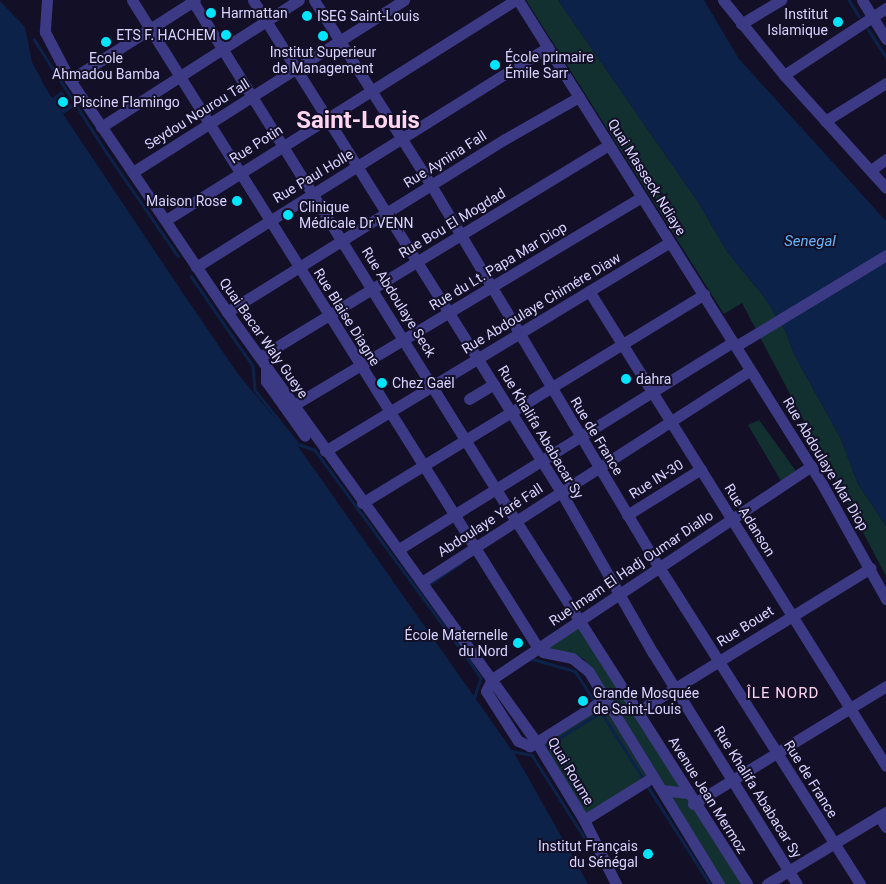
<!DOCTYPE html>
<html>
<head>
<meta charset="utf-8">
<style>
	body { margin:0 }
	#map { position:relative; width:886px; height:884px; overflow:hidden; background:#130f26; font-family:Roboto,sans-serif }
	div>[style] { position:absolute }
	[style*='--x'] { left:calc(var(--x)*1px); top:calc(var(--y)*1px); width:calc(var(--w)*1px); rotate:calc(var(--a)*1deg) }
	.green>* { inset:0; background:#12302f }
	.water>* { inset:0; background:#0c2248 }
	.stream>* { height:2.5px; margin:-1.25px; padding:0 1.25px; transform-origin:1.25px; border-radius:1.25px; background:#0c2248 }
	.minor>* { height:11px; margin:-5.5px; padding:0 5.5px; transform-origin:5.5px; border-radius:5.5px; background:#3d3a85 }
	.dots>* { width:14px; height:14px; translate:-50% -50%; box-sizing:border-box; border:2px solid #130f26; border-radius:50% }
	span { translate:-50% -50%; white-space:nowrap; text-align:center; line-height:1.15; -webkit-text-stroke:4px #130f26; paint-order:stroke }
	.poi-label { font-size:14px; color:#d9d4ff }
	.left { translate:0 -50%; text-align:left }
	.right { translate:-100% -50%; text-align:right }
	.street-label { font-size:14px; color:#d9d4ff }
	.water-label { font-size:15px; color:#62b6ff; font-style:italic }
	.neighbourhood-label { font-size:15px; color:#ffd6f0; letter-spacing:1px }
	.town-label { font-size:24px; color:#ffd6f0; font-weight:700 }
</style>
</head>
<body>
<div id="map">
	<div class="green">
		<div style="clip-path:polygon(526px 0,558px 0,698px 202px,728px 253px,765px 298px,786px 332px,794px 354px,841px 439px,858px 484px,886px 526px,886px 576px,742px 303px,724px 314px)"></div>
		<div style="clip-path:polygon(759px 420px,796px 471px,781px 481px,748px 425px)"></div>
		<div style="clip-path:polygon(579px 624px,744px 884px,723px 884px,584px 659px,569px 653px,541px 649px)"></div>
		<div style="clip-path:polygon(603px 705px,647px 777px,585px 815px,542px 743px)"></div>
	</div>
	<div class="water">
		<div style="clip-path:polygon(558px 0,704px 0,739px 59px,886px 221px,886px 526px,858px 484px,841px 439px,794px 354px,786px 332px,765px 298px,728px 253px,698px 202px)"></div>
		<div style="clip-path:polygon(0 1px,25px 27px,32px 62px,43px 83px,52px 98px,62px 91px,73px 107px,64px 114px,61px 111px,191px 305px,238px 374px,295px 442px,516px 756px,588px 884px,0 884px)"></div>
	</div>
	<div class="stream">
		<div style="--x:849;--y:0;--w:19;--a:58"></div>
		<div style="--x:868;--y:29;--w:33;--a:57"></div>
		<div style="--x:34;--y:39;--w:135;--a:57.4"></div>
		<div style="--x:107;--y:153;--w:125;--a:55.4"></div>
		<div style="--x:191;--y:276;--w:109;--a:55.4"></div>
		<div style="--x:253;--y:366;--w:24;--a:85"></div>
		<div style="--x:255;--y:390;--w:69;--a:51.5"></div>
		<div style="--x:298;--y:444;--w:18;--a:19"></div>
		<div style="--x:315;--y:450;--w:263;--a:53.8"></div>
		<div style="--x:470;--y:662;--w:19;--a:55"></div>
		<div style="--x:481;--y:678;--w:22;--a:108"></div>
		<div style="--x:428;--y:585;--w:40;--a:-34"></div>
		<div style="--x:529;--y:658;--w:48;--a:15.8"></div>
		<div style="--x:575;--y:671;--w:37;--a:57"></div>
		<div style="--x:598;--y:707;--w:84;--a:57.6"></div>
		<div style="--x:543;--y:748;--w:68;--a:-31.8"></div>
		<div style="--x:512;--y:751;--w:20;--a:11"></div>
		<div style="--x:532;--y:755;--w:104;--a:57.5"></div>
		<div style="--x:647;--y:785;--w:117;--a:57.5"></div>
	</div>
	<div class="minor">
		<div style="--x:47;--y:0;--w:32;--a:94"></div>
		<div style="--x:45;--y:32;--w:54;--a:62.5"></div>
		<div style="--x:70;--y:80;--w:280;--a:55.9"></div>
		<div style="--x:227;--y:312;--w:531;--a:54.27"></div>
		<div style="--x:537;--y:743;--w:90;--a:58.6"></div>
		<div style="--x:584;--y:820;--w:72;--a:63.4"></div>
		<div style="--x:132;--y:0;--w:765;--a:57.93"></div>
		<div style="--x:538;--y:648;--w:6;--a:39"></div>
		<div style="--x:543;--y:652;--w:30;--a:12"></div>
		<div style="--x:572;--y:658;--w:22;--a:39"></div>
		<div style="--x:589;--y:672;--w:249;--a:58.5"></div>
		<div style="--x:192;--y:0;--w:574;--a:58.16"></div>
		<div style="--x:495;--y:488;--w:469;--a:57.5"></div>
		<div style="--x:253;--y:0;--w:580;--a:57.95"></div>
		<div style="--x:561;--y:492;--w:185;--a:60.3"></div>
		<div style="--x:653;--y:653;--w:272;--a:58.1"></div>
		<div style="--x:314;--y:0;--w:219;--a:57.7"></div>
		<div style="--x:431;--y:185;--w:445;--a:59.2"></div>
		<div style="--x:659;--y:567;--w:375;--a:57.6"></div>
		<div style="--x:518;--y:0;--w:572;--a:57.87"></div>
		<div style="--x:822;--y:484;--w:132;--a:60.9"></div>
		<div style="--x:723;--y:0;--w:97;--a:50.9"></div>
		<div style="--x:784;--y:75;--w:152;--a:47.9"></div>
		<div style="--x:862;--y:0;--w:46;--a:58.4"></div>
		<div style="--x:741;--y:24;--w:47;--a:-31"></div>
		<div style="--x:784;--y:75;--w:122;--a:-33.3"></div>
		<div style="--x:70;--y:80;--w:148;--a:-32.6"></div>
		<div style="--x:825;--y:121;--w:72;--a:-31.9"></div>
		<div style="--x:101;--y:127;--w:235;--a:-32.7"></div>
		<div style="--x:871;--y:170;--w:19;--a:-36"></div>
		<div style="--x:133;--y:172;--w:321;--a:-32.4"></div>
		<div style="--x:166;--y:220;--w:413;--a:-32.2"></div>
		<div style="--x:196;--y:267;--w:415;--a:-32"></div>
		<div style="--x:589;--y:291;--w:560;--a:57.98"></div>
		<div style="--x:227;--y:312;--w:327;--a:-31.9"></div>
		<div style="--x:505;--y:139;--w:85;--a:-29.6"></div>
		<div style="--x:736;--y:346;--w:175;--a:-31.2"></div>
		<div style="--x:260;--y:357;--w:408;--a:-31.3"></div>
		<div style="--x:266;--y:365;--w:16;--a:90"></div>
		<div style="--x:266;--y:381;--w:67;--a:54.7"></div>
		<div style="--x:469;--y:399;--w:29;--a:-31"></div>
		<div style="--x:294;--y:405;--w:405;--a:-30.9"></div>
		<div style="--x:325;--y:451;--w:403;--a:-31.2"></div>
		<div style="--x:362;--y:503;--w:401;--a:-31.4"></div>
		<div style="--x:627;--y:515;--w:87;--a:-31.9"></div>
		<div style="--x:399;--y:549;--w:393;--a:-31.8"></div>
		<div style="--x:423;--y:581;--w:389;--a:-32.8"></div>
		<div style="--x:605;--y:699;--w:89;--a:147.9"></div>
		<div style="--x:530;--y:746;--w:13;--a:-157"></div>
		<div style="--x:518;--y:741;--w:59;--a:-122.6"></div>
		<div style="--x:486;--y:691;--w:13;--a:-63"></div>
		<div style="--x:492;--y:679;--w:384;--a:-33.7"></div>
		<div style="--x:638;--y:711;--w:273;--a:-31.6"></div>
		<div style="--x:662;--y:790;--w:25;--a:7"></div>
		<div style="--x:693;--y:804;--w:226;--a:-31.4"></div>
		<div style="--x:879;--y:816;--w:13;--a:58"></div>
		<div style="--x:584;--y:820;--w:81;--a:-31.9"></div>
		<div style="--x:767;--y:884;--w:139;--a:-31.2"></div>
	</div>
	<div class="dots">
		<div style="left:211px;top:13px;background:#00e5ff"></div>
		<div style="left:307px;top:16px;background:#00e5ff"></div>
		<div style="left:838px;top:22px;background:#00e5ff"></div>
		<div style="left:226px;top:35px;background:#00e5ff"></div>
		<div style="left:323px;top:36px;background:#00e5ff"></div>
		<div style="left:106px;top:42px;background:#00e5ff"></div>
		<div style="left:495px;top:65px;background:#00e5ff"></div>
		<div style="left:63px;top:102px;background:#00e5ff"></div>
		<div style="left:237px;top:201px;background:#00e5ff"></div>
		<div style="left:288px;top:215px;background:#00e5ff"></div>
		<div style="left:626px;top:379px;background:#00e5ff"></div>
		<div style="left:382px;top:383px;background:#00e5ff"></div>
		<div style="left:518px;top:643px;background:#00e5ff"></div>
		<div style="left:583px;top:701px;background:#00e5ff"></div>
		<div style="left:648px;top:854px;background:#00e5ff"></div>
	</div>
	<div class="poi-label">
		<span class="left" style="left:221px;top:13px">Harmattan</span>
		<span class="right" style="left:828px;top:22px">Institut<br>Islamique</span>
		<span class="left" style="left:317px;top:16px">ISEG Saint-Louis</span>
		<span class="right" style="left:216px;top:35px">ETS F. HACHEM</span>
		<span style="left:323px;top:60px">Institut Superieur<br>de Management</span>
		<span class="left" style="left:505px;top:65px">École primaire<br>Émile Sarr</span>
		<span style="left:106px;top:66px">Ecole<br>Ahmadou Bamba</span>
		<span class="left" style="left:73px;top:102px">Piscine Flamingo</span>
		<span class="right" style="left:227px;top:201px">Maison Rose</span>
		<span class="left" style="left:299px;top:215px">Clinique<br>Médicale Dr VENN</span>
		<span class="left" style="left:636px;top:379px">dahra</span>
		<span class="left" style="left:392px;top:383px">Chez Gaël</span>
		<span class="right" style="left:508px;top:643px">École Maternelle<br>du Nord</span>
		<span class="left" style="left:593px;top:701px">Grande Mosquée<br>de Saint-Louis</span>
		<span class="right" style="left:638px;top:854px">Institut Français<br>du Sénégal</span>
	</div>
	<div class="street-label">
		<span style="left:197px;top:114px;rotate:-32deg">Seydou Nourou Tall</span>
		<span style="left:256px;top:144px;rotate:-32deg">Rue Potin</span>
		<span style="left:445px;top:159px;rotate:-32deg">Rue Aynina Fall</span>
		<span style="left:313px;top:176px;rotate:-31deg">Rue Paul Holle</span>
		<span style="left:647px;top:177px;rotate:58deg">Quai Masseck Ndiaye</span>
		<span style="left:452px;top:223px;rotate:-31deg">Rue Bou El Mogdad</span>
		<span style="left:498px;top:266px;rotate:-31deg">Rue du Lt. Papa Mar Diop</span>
		<span style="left:399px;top:302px;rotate:58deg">Rue Abdoulaye Seck</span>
		<span style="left:541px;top:303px;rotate:-31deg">Rue Abdoulaye Chimére Diaw</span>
		<span style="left:347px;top:317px;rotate:58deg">Rue Blaise Diagne</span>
		<span style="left:264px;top:338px;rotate:55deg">Quai Bacar Waly Gueye</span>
		<span style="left:541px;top:432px;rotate:59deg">Rue Khalifa Ababacar Sy</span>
		<span style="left:597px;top:436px;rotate:59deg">Rue de France</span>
		<span style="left:826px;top:464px;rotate:59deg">Rue Abdoulaye Mar Diop</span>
		<span style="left:656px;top:479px;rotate:-32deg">Rue IN-30</span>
		<span style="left:490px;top:520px;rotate:-33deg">Abdoulaye Yaré Fall</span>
		<span style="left:750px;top:520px;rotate:58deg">Rue Adanson</span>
		<span style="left:631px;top:568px;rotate:-34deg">Rue Imam El Hadj Oumar Diallo</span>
		<span style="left:745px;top:626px;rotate:-32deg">Rue Bouet</span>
		<span style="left:571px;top:771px;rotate:59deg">Quai Roume</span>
		<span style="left:811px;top:779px;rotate:58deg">Rue de France</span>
		<span style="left:758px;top:792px;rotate:58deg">Rue Khalifa Ababacar Sy</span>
		<span style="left:708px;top:795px;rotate:58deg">Avenue Jean Mermoz</span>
	</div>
	<div class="water-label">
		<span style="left:810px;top:242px">Senegal</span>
	</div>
	<div class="neighbourhood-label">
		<span style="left:783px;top:694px">ÎLE NORD</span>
	</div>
	<div class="town-label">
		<span style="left:358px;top:121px">Saint-Louis</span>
	</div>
</div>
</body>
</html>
